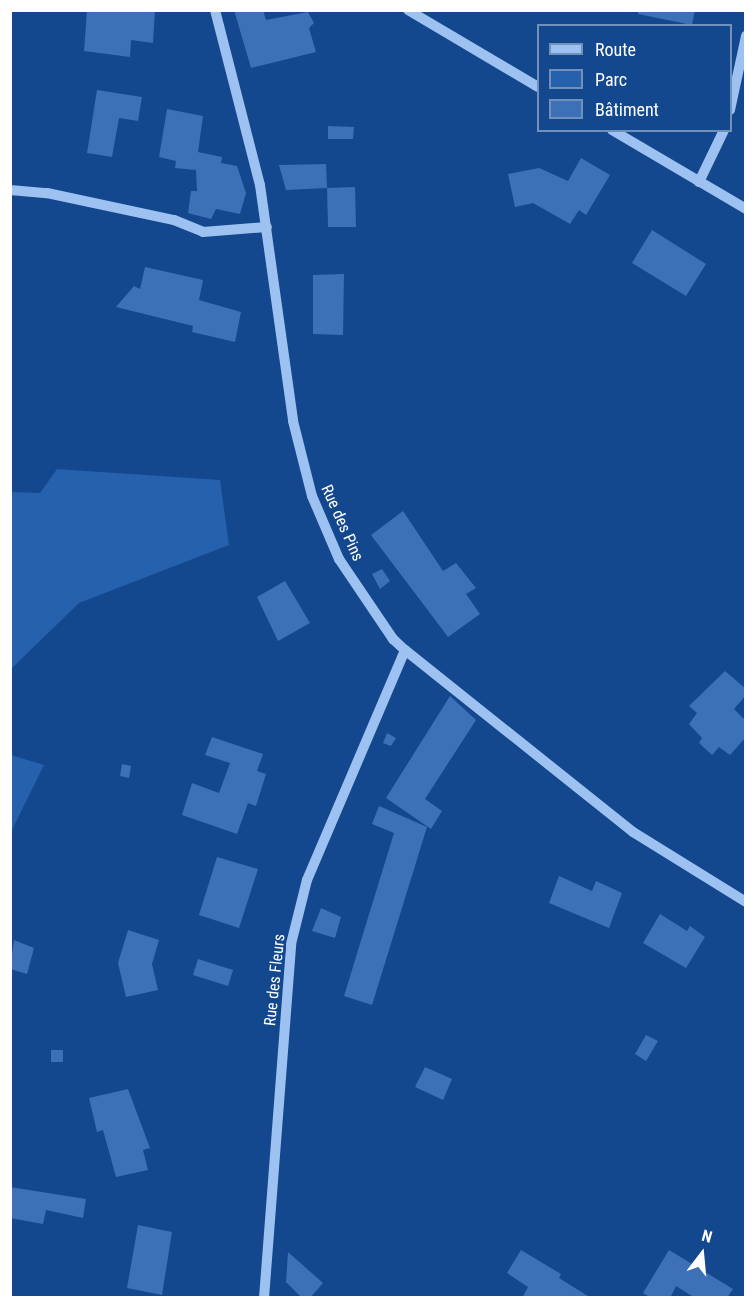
<!DOCTYPE html>
<html>
<head>
<meta charset="utf-8">
<style>
	body { margin:0 }
	#map { position:relative; width:756px; height:1308px; overflow:hidden; background:#13478e; font-family:"Roboto Condensed",sans-serif }
	div>[style] { position:absolute }
	[style*='--x'] { left:calc(var(--x)*1px); top:calc(var(--y)*1px); width:calc(var(--w)*1px); rotate:calc(var(--a)*1deg) }
	.green>* { inset:0; background:#2561ad }
	.building>* { inset:0; background:#3c71b8 }
	.minor>* { height:10px; margin:-5px; padding:0 5px; transform-origin:5px; border-radius:5px; background:#9dc2f1 }
	span { translate:-50% -50%; white-space:nowrap; text-align:center; line-height:1.15; -webkit-text-stroke:5px #13478e; paint-order:stroke }
	.street-label { font-size:16px; color:#fff }
	.frame { position:absolute; inset:0; border:12px solid #fff; pointer-events:none }
	.legend { position:absolute; left:537px; top:24px; width:195px; height:108px; box-sizing:border-box; background:#13478e; border:2px solid #7191bb; margin:0; padding:8px 10px; list-style:none; font-size:18px; color:#fff }
	.legend li { display:flex; align-items:center; gap:12px; height:30px }
	.legend b { width:30px; border:2px solid #7191bb }
	.north { position:absolute; left:672px; top:1224px; width:60px; height:60px; -webkit-text-stroke:4px #13478e; paint-order:stroke; rotate:16deg; font-size:16px; font-weight:700; line-height:24px; text-align:center; color:#fff }
	.north::after { content:''; display:block; margin:auto; width:21px; height:27px; background:#fff; clip-path:polygon(50% 0,100% 100%,50% 72%,0 100%) }
</style>
</head>
<body>
<div id="map">
	<div class="green">
		<div style="clip-path:polygon(57px 469px,220px 480px,229px 545px,79px 603px,11px 669px,11px 492px,40px 493px)"></div>
		<div style="clip-path:polygon(11px 755px,44px 765px,11px 832px,10px 755px)"></div>
	</div>
	<div class="building">
		<div style="clip-path:polygon(87px 10px,155px 10px,153px 43px,131px 40px,130px 57px,84px 51px)"></div>
		<div style="clip-path:polygon(234px 10px,263px 10px,266px 20px,308px 12px,314px 23px,309px 28px,316px 52px,251px 68px)"></div>
		<div style="clip-path:polygon(638px 10px,695px 10px,692px 25px,638px 14px)"></div>
		<div style="clip-path:polygon(97px 90px,142px 97px,138px 121px,119px 118px,112px 157px,87px 153px)"></div>
		<div style="clip-path:polygon(167px 109px,203px 116px,198px 152px,222px 157px,221px 163px,237px 166px,246px 193px,240px 214px,216px 209px,211px 219px,188px 213px,191px 191px,197px 191px,196px 170px,175px 168px,176px 161px,159px 157px)"></div>
		<div style="clip-path:polygon(328px 126px,354px 127px,353px 139px,328px 139px)"></div>
		<div style="clip-path:polygon(581px 158px,610px 175px,586px 215px,579px 210px,570px 224px,533px 203px,515px 207px,508px 174px,539px 168px,568px 181px)"></div>
		<div style="clip-path:polygon(326px 164px,327px 188px,355px 187px,356px 227px,328px 227px,327px 188px,286px 190px,279px 165px)"></div>
		<div style="clip-path:polygon(652px 230px,706px 264px,686px 296px,632px 263px)"></div>
		<div style="clip-path:polygon(145px 267px,203px 280px,199px 300px,241px 312px,235px 342px,192px 332px,193px 326px,116px 307px,134px 286px,140px 289px)"></div>
		<div style="clip-path:polygon(344px 274px,343px 335px,313px 334px,313px 275px)"></div>
		<div style="clip-path:polygon(403px 511px,443px 571px,456px 563px,476px 588px,466px 594px,480px 614px,448px 637px,371px 535px)"></div>
		<div style="clip-path:polygon(382px 569px,390px 581px,380px 589px,372px 574px)"></div>
		<div style="clip-path:polygon(285px 581px,310px 623px,278px 641px,257px 597px)"></div>
		<div style="clip-path:polygon(725px 671px,746px 689px,746px 695px,734px 709px,746px 721px,746px 737px,730px 755px,719px 747px,712px 755px,699px 743px,702px 738px,689px 724px,697px 713px,689px 706px)"></div>
		<div style="clip-path:polygon(450px 696px,476px 720px,425px 799px,442px 811px,431px 829px,386px 798px)"></div>
		<div style="clip-path:polygon(387px 733px,396px 738px,391px 746px,383px 743px)"></div>
		<div style="clip-path:polygon(212px 737px,263px 754px,257px 771px,266px 774px,256px 806px,248px 803px,237px 834px,182px 815px,192px 783px,219px 793px,230px 763px,205px 755px)"></div>
		<div style="clip-path:polygon(122px 764px,131px 766px,129px 778px,120px 776px)"></div>
		<div style="clip-path:polygon(379px 806px,427px 827px,372px 1005px,344px 996px,394px 833px,372px 824px)"></div>
		<div style="clip-path:polygon(217px 857px,258px 869px,239px 928px,199px 915px)"></div>
		<div style="clip-path:polygon(559px 876px,592px 891px,596px 881px,622px 893px,609px 928px,549px 903px)"></div>
		<div style="clip-path:polygon(321px 908px,341px 917px,335px 938px,312px 931px)"></div>
		<div style="clip-path:polygon(660px 914px,687px 931px,690px 926px,705px 937px,686px 968px,643px 943px)"></div>
		<div style="clip-path:polygon(128px 930px,159px 940px,152px 964px,158px 990px,126px 997px,118px 963px)"></div>
		<div style="clip-path:polygon(14px 940px,34px 948px,27px 974px,10px 969px)"></div>
		<div style="clip-path:polygon(198px 959px,233px 970px,228px 986px,193px 975px)"></div>
		<div style="clip-path:polygon(646px 1035px,658px 1041px,646px 1061px,635px 1054px)"></div>
		<div style="clip-path:polygon(51px 1050px,63px 1050px,63px 1062px,51px 1062px)"></div>
		<div style="clip-path:polygon(425px 1067px,452px 1079px,443px 1100px,415px 1087px)"></div>
		<div style="clip-path:polygon(128px 1089px,150px 1148px,143px 1150px,148px 1170px,116px 1177px,103px 1130px,97px 1132px,89px 1098px)"></div>
		<div style="clip-path:polygon(10px 1187px,86px 1199px,83px 1218px,46px 1210px,43px 1224px,10px 1218px)"></div>
		<div style="clip-path:polygon(138px 1225px,172px 1232px,162px 1295px,127px 1288px)"></div>
		<div style="clip-path:polygon(521px 1250px,561px 1274px,559px 1278px,591px 1298px,522px 1298px,528px 1287px,507px 1273px)"></div>
		<div style="clip-path:polygon(669px 1250px,733px 1289px,727px 1298px,695px 1298px,676px 1286px,670px 1298px,651px 1298px,643px 1293px)"></div>
		<div style="clip-path:polygon(288px 1252px,323px 1283px,310px 1298px,302px 1298px,286px 1282px)"></div>
	</div>
	<div class="minor">
		<div style="--x:215;--y:10;--w:181;--a:75.6"></div>
		<div style="--x:260;--y:185;--w:238;--a:82"></div>
		<div style="--x:293;--y:421;--w:77;--a:75.8"></div>
		<div style="--x:312;--y:496;--w:69;--a:66.8"></div>
		<div style="--x:339;--y:559;--w:97;--a:56"></div>
		<div style="--x:393;--y:639;--w:16;--a:43"></div>
		<div style="--x:405;--y:650;--w:292;--a:38.6"></div>
		<div style="--x:633;--y:832;--w:133;--a:31.8"></div>
		<div style="--x:408;--y:10;--w:151;--a:30.6"></div>
		<div style="--x:730;--y:110;--w:76;--a:-77.8"></div>
		<div style="--x:612;--y:130;--w:156;--a:30.5"></div>
		<div style="--x:699;--y:182;--w:58;--a:-64.3"></div>
		<div style="--x:10;--y:190;--w:37;--a:5"></div>
		<div style="--x:47;--y:193;--w:130;--a:12"></div>
		<div style="--x:174;--y:220;--w:31;--a:22"></div>
		<div style="--x:203;--y:232;--w:64;--a:-4.5"></div>
		<div style="--x:264;--y:1298;--w:355;--a:-85.6"></div>
		<div style="--x:291;--y:944;--w:66;--a:-76"></div>
		<div style="--x:307;--y:880;--w:250;--a:-66.9"></div>
	</div>
	<div class="street-label">
		<span style="left:342px;top:523px;rotate:66deg">Rue des Pins</span>
		<span style="left:275px;top:980px;rotate:-84deg">Rue des Fleurs</span>
	</div>
	<div class="frame"></div>
	<ul class="legend">
	<li><b style="height:8px;background:#9dc2f1"></b>Route</li>
	<li><b style="height:16px;background:#2561ad"></b>Parc</li>
	<li><b style="height:16px;background:#3c71b8"></b>Bâtiment</li>
	</ul>
	<div class="north">N</div>
</div>
</body>
</html>
